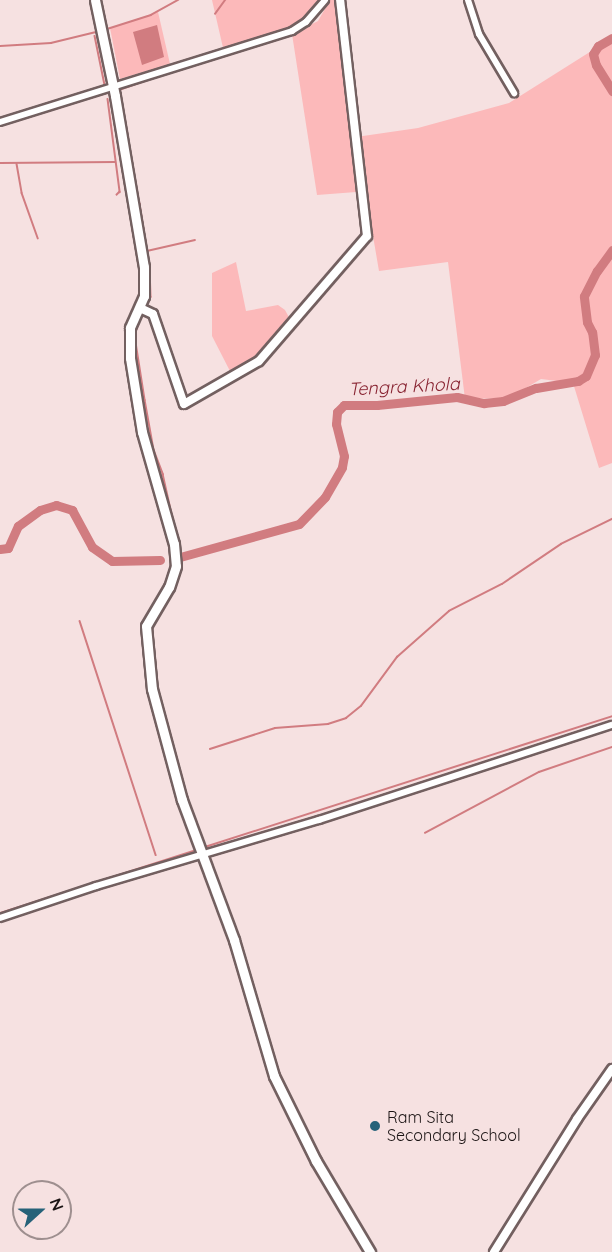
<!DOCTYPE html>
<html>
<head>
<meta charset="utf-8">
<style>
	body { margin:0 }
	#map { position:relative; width:612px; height:1252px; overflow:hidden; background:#f6e1e1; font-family:Quicksand,sans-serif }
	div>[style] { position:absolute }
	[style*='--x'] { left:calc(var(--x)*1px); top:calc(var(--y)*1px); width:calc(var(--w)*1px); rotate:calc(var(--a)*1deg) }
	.green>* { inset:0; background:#fcb9ba }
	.water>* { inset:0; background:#d17c80 }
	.stream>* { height:1.5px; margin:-0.75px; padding:0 0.75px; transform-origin:0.75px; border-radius:0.75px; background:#d17c80 }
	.river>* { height:9px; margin:-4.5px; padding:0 4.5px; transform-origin:4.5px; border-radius:4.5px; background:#d17c80 }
	.roads { filter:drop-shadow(2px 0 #736060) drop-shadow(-2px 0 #736060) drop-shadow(0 2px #736060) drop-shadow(0 -2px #736060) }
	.minor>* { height:6px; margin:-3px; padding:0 3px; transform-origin:3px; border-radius:3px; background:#fff }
	.tertiary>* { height:8px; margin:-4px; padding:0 4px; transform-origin:4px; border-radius:4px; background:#fff }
	.primary>* { height:9px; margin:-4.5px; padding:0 4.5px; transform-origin:4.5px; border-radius:4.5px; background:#fff }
	.dots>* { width:16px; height:16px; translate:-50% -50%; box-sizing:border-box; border:3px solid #f6e1e1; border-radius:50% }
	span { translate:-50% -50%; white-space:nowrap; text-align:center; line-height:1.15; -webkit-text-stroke:4.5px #f6e1e1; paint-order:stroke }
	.poi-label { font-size:16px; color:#1b1414 }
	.left { translate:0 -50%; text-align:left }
	.water-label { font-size:18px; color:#882331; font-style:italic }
	.north { position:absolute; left:12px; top:1180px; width:60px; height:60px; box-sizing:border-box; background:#f6e1e1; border:2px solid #9e8f8f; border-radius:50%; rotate:69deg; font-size:16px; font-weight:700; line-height:24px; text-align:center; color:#1b1414 }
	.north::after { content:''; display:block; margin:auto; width:21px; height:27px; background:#266279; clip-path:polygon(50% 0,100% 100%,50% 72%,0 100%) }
</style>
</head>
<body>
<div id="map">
	<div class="green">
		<div style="clip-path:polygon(212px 0,324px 0,306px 22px,283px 34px,224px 52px)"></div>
		<div style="clip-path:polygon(330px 0,337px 0,349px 87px,356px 192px,317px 195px,292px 34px,318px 21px)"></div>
		<div style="clip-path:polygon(158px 12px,170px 64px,120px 79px,110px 28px)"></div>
		<div style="clip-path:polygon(612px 38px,612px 463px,599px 468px,573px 383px,541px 379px,509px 398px,465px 399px,448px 262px,379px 271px,356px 137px,418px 128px,509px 103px)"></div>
		<div style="clip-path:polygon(236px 262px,246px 311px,278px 305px,285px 310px,292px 323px,259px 361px,232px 375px,212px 336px,212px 273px)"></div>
	</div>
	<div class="water">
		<div style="clip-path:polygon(157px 25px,164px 57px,142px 65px,133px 32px)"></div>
	</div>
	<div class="stream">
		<div style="--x:215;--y:14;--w:17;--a:-54"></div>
		<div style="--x:310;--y:22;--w:29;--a:-49"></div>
		<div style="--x:104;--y:30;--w:49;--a:-17.7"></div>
		<div style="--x:151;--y:15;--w:31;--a:-29"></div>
		<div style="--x:290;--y:35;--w:16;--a:-30"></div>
		<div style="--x:95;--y:36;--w:50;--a:78.5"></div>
		<div style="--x:107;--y:36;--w:47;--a:77.7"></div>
		<div style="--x:0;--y:46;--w:51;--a:-3.4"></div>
		<div style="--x:51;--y:43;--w:46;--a:-13.7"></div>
		<div style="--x:118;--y:87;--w:67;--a:80.5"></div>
		<div style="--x:119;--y:90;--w:70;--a:-19.2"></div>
		<div style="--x:108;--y:99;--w:94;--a:82.6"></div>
		<div style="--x:120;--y:192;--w:4;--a:135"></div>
		<div style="--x:71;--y:103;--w:41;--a:-15.8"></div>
		<div style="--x:0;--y:163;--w:115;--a:-0.5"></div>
		<div style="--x:17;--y:164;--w:29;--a:80"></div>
		<div style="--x:22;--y:193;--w:48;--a:70.4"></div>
		<div style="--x:135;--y:190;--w:15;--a:70"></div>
		<div style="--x:140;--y:204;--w:65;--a:81.1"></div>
		<div style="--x:150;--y:268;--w:29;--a:88"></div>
		<div style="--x:151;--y:297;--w:12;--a:114"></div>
		<div style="--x:147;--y:251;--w:49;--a:-12.9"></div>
		<div style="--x:142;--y:314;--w:23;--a:108"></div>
		<div style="--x:135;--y:336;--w:65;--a:81.1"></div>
		<div style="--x:145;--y:400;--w:51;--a:79.8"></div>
		<div style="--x:154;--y:450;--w:26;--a:69"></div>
		<div style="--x:163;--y:474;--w:69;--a:77.4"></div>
		<div style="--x:179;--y:549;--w:8;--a:83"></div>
		<div style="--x:80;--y:621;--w:246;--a:72"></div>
		<div style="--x:210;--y:749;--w:68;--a:-17.9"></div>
		<div style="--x:275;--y:728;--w:53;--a:-4.3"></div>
		<div style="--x:328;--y:724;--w:19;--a:-18"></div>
		<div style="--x:346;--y:718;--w:19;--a:-39"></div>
		<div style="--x:361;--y:706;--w:61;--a:-53.7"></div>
		<div style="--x:397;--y:657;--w:69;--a:-41.5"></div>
		<div style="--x:449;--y:611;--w:59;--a:-27"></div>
		<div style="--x:502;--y:584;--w:71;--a:-34.1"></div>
		<div style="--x:561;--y:544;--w:57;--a:-26.1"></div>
		<div style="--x:425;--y:833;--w:129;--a:-28.2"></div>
		<div style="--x:539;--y:772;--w:77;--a:-18.9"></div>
		<div style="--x:205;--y:847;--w:428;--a:-17.8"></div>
		<div style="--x:0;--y:913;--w:206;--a:-17.8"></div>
	</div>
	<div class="river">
		<div style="--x:612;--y:38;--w:16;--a:150"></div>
		<div style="--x:598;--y:46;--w:9;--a:122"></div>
		<div style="--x:593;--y:54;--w:11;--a:75"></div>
		<div style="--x:596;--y:65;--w:31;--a:58"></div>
		<div style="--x:0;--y:549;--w:8;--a:-7"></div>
		<div style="--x:8;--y:548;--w:24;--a:-66"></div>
		<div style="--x:18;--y:526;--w:27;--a:-36"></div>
		<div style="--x:40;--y:510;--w:17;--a:-17"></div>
		<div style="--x:56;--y:505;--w:17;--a:17"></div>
		<div style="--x:72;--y:510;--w:42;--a:61.6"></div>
		<div style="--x:92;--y:547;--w:24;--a:35"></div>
		<div style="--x:112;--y:561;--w:48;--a:-1.2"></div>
		<div style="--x:180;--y:557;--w:123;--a:-15.5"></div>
		<div style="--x:299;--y:524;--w:37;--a:-46"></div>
		<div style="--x:325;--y:497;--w:34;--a:-60"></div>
		<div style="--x:342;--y:467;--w:11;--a:-80"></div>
		<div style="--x:344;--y:456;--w:33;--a:-104"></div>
		<div style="--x:336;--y:424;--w:12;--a:-85"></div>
		<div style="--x:337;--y:412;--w:10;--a:-45"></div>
		<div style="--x:344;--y:405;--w:33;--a:0"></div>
		<div style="--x:377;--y:405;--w:80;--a:-5.7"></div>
		<div style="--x:457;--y:397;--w:28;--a:13"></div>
		<div style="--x:484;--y:403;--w:19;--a:-6"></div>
		<div style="--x:503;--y:401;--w:35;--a:-22"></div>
		<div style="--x:536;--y:388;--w:43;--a:-9.5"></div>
		<div style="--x:578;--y:381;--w:9;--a:-32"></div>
		<div style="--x:586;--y:376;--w:23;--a:-67"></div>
		<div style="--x:595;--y:355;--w:23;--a:-97"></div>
		<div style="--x:592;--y:332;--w:11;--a:-117"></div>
		<div style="--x:587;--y:322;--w:26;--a:-97"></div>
		<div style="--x:584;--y:296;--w:28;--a:-63"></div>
		<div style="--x:597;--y:271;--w:26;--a:-54"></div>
	</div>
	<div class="roads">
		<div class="minor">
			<div style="--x:468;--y:0;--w:36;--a:72"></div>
			<div style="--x:479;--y:34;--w:69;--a:59.3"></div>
			<div style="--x:0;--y:122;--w:306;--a:-17.3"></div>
			<div style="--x:292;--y:31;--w:17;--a:-33"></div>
			<div style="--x:306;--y:22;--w:29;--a:-49"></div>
			<div style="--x:0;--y:918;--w:101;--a:-18.4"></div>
			<div style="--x:96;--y:886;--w:233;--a:-16.5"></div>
			<div style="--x:319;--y:820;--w:308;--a:-18"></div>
		</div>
		<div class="tertiary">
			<div style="--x:140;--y:308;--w:14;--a:25"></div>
			<div style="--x:153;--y:314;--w:95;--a:71"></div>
			<div style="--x:184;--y:404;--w:86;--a:-29.8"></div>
			<div style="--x:259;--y:361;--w:165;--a:-49.2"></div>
			<div style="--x:367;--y:236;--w:238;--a:-96.5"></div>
			<div style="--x:494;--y:1252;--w:157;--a:-58"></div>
			<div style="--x:577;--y:1119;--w:61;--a:-55"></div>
		</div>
		<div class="primary">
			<div style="--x:95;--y:0;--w:98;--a:78.2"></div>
			<div style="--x:115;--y:96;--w:173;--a:80.4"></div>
			<div style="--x:144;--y:267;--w:29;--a:90"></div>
			<div style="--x:144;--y:296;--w:35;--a:114"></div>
			<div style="--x:130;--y:328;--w:30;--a:90"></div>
			<div style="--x:130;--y:358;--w:75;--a:80.8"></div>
			<div style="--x:142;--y:432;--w:116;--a:74.1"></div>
			<div style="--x:174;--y:544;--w:22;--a:85"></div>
			<div style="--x:176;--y:566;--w:22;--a:108"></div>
			<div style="--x:169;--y:587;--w:45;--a:120.5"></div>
			<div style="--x:146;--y:626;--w:63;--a:84.6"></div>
			<div style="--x:152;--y:689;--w:115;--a:74.9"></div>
			<div style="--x:182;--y:800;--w:149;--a:69.6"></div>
			<div style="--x:234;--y:940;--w:142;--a:73.6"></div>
			<div style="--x:274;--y:1076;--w:95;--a:63.7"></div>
			<div style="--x:316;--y:1161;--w:106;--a:59.3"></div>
		</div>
	</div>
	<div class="dots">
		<div style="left:375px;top:1126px;background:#266279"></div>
	</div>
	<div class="poi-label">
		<span class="left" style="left:387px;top:1126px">Ram Sita<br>Secondary School</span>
	</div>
	<div class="water-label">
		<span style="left:404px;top:387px;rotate:-3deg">Tengra Khola</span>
	</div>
	<div class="north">N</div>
</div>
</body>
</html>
